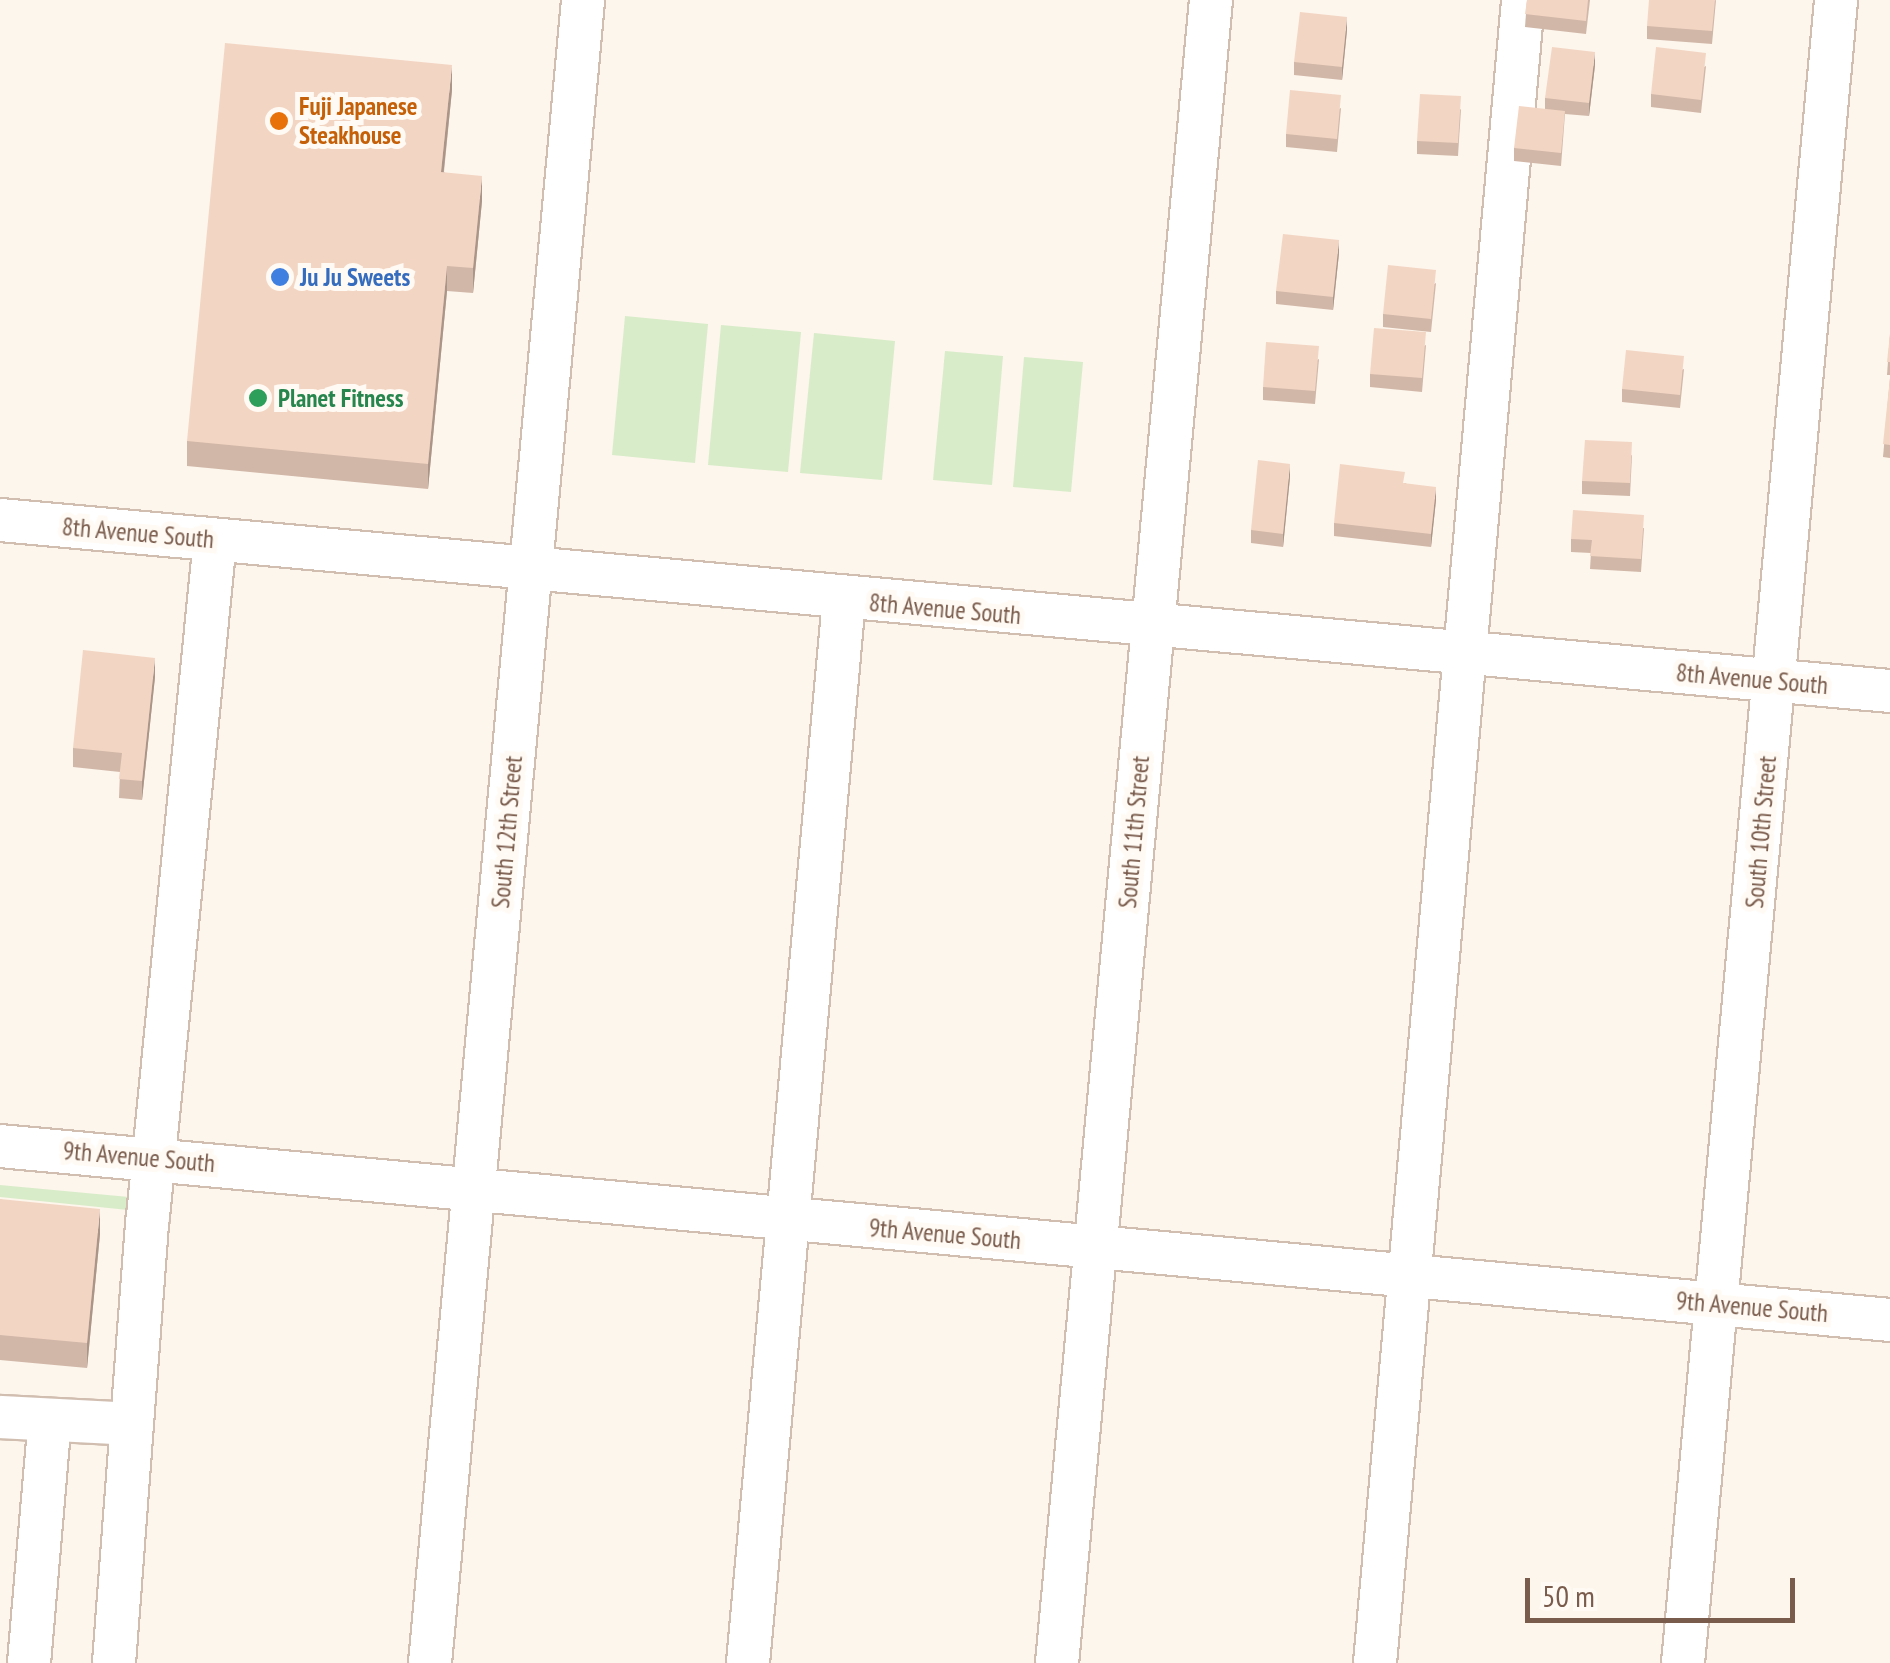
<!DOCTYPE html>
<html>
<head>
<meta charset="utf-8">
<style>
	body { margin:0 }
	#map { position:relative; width:1890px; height:1663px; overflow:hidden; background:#fdf6ec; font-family:"PT Sans Narrow",sans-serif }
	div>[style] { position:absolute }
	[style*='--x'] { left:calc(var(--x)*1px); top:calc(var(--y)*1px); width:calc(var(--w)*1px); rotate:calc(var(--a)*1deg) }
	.green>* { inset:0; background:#d8ecc9 }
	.roads { filter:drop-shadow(2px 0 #d1beb0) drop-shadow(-2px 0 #d1beb0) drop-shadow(0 2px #d1beb0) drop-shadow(0 -2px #d1beb0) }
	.minor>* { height:42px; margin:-21px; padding:0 21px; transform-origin:21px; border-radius:21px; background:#fff }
	.wall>* { inset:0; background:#d1b7a8 }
	.shaded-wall>* { inset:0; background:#aa9588 }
	.building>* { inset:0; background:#f3d5c3 }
	.dots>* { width:28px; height:28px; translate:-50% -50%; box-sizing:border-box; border:5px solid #fffaf3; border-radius:50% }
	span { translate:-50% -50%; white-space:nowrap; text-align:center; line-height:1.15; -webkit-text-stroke:10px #fffaf3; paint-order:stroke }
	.food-label { font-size:25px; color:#c56008; font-weight:700 }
	.left { translate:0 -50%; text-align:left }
	.shop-label { font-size:25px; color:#366cbe; font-weight:700 }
	.leisure-label { font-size:25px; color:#27864d; font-weight:700 }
	.street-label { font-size:25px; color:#7a5c4d }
	.scale { position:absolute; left:1525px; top:1578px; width:270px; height:45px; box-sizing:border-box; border:5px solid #7a5c4d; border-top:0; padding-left:12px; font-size:30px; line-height:35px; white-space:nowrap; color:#7a5c4d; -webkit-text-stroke:8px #fffaf3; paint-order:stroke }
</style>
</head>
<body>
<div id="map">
	<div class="green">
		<div style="clip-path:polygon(625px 316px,708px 324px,695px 463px,612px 455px)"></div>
		<div style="clip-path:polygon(721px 325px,801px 332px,788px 472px,708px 465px)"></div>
		<div style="clip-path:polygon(814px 333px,895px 341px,882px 480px,800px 473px)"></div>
		<div style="clip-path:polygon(945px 351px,1003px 356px,992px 485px,933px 480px)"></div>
		<div style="clip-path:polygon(1024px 357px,1083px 362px,1071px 492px,1013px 487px)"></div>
		<div style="clip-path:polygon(0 1185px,129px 1197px,138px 1211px,0 1197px)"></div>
	</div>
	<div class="roads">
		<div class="minor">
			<div style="--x:0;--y:520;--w:1898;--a:5.17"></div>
			<div style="--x:0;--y:1146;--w:1898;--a:5.26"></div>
			<div style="--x:0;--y:1417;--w:132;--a:3"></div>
			<div style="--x:29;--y:1663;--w:244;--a:-85.1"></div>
			<div style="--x:114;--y:1663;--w:448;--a:-85.7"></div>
			<div style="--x:148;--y:1216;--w:679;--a:-84.34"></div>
			<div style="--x:430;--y:1663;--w:1670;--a:-84.74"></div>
			<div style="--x:748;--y:1663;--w:1068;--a:-84.84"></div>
			<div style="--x:1057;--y:1663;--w:1670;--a:-84.71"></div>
			<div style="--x:1375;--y:1663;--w:1670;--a:-84.91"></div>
			<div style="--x:1683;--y:1663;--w:1670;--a:-84.74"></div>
		</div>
	</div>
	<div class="wall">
		<div style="clip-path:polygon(1527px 0,1590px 0,1586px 34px,1525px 27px)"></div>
		<div style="clip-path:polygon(1716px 0,1712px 44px,1647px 39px,1647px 26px)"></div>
		<div style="clip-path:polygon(1347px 30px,1342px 80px,1294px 75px,1294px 62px)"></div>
		<div style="clip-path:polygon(1595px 65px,1589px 116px,1565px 114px,1561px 166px,1514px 161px,1514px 148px,1545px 109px,1545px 98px)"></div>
		<div style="clip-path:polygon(1706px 66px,1701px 113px,1651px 107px,1651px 94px)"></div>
		<div style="clip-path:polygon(452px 90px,444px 172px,482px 201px,473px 293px,447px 291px,428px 489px,187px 466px,187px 441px)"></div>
		<div style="clip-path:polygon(1341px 108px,1337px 152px,1286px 147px,1286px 134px)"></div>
		<div style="clip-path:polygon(1461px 109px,1458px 156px,1417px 154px,1417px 141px)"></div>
		<div style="clip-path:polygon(1339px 253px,1333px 310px,1276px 304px,1276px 291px)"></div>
		<div style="clip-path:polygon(1436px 283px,1431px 332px,1383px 327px,1383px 314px)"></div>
		<div style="clip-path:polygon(1890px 334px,1890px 375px,1887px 375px)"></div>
		<div style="clip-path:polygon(1426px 345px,1422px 392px,1370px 387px,1370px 374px)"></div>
		<div style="clip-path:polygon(1319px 359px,1315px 404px,1263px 400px,1263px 387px)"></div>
		<div style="clip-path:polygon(1684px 369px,1680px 408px,1622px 402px,1622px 389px)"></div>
		<div style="clip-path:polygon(1890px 378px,1890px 458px,1883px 457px)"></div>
		<div style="clip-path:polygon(1632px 455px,1630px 496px,1582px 494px,1582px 481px)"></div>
		<div style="clip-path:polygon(1290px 477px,1283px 547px,1251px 543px,1251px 530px)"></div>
		<div style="clip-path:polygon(1405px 483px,1436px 500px,1431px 547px,1334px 536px,1334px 523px)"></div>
		<div style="clip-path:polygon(1644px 528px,1641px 572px,1590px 569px,1591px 553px,1571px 552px,1571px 539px)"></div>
		<div style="clip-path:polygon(155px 677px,142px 800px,119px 798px,120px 772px,73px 767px,73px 748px)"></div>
		<div style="clip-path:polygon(0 1199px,100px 1234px,87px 1368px,0 1360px)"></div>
	</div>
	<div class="shaded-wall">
		<div style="clip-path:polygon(1347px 17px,1347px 30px,1342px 80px,1342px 67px)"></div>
		<div style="clip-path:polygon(1595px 52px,1595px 65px,1589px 116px,1589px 103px)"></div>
		<div style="clip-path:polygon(452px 65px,452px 90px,441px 197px,441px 172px)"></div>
		<div style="clip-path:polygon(482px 176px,482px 201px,473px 293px,473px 268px)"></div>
		<div style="clip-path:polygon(1339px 240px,1339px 253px,1333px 310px,1333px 297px)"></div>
		<div style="clip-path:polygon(447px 266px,447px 291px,428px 489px,428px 464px)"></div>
		<div style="clip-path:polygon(1290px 464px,1290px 477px,1283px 547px,1283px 534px)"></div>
		<div style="clip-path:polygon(1436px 487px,1436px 500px,1431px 547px,1431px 534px)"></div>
		<div style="clip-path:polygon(155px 658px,155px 677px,142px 800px,142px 781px)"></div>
		<div style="clip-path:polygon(100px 1209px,100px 1234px,87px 1368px,87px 1343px)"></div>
	</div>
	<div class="building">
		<div style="clip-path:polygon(1527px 0,1588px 0,1586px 21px,1525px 14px)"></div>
		<div style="clip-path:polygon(1649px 0,1715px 0,1712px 31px,1647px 26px)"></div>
		<div style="clip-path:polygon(1300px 12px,1347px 17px,1342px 67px,1294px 62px)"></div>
		<div style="clip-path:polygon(225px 43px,452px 65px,441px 172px,482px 176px,473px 268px,447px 266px,428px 464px,187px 441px)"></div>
		<div style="clip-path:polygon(1552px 47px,1595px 52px,1589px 103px,1545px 98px)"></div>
		<div style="clip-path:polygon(1656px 47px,1706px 53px,1701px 100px,1651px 94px)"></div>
		<div style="clip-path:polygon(1290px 90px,1341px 95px,1337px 139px,1286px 134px)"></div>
		<div style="clip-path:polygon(1420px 94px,1461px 96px,1458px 143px,1417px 141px)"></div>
		<div style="clip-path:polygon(1519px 106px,1565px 111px,1561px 153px,1514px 148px)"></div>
		<div style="clip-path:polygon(1283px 234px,1339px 240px,1333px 297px,1276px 291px)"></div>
		<div style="clip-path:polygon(1388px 265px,1436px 270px,1431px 319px,1383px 314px)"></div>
		<div style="clip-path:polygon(1374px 328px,1426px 332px,1422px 378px,1370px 374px)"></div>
		<div style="clip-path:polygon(1890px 334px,1890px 362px,1887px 362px)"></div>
		<div style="clip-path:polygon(1266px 342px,1319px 346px,1315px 391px,1263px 387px)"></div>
		<div style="clip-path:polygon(1626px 350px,1684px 356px,1680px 395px,1622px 389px)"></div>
		<div style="clip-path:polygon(1890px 378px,1890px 445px,1883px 444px)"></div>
		<div style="clip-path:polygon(1585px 440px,1632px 442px,1630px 483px,1582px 481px)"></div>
		<div style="clip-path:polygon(1258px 460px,1290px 464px,1283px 534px,1251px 530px)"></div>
		<div style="clip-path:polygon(1340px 464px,1405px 472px,1403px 483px,1436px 487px,1431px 534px,1334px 523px)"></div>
		<div style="clip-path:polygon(1573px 510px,1644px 515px,1641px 559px,1590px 556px,1592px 540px,1571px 539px)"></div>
		<div style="clip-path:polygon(83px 650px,155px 658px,142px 781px,119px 779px,122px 753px,73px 748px)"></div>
		<div style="clip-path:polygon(0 1199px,100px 1209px,87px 1343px,0 1335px)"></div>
	</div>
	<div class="dots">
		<div style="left:279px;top:121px;background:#e8710a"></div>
		<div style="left:280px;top:277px;background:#3f7fe0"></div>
		<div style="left:258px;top:398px;background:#2e9e5b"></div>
	</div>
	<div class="food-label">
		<span class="left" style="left:299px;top:121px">Fuji Japanese<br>Steakhouse</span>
	</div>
	<div class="shop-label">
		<span class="left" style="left:300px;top:277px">Ju Ju Sweets</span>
	</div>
	<div class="leisure-label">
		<span class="left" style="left:278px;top:398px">Planet Fitness</span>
	</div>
	<div class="street-label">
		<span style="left:138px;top:533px;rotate:5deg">8th Avenue South</span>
		<span style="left:945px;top:609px;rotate:5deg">8th Avenue South</span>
		<span style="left:1752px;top:679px;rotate:5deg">8th Avenue South</span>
		<span style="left:507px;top:832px;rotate:-85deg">South 12th Street</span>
		<span style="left:1134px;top:832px;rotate:-85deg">South 11th Street</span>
		<span style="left:1761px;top:832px;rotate:-85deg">South 10th Street</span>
		<span style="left:139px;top:1157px;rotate:5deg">9th Avenue South</span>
		<span style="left:945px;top:1234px;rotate:5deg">9th Avenue South</span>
		<span style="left:1752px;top:1307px;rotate:5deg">9th Avenue South</span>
	</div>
	<div class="scale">50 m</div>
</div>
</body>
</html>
